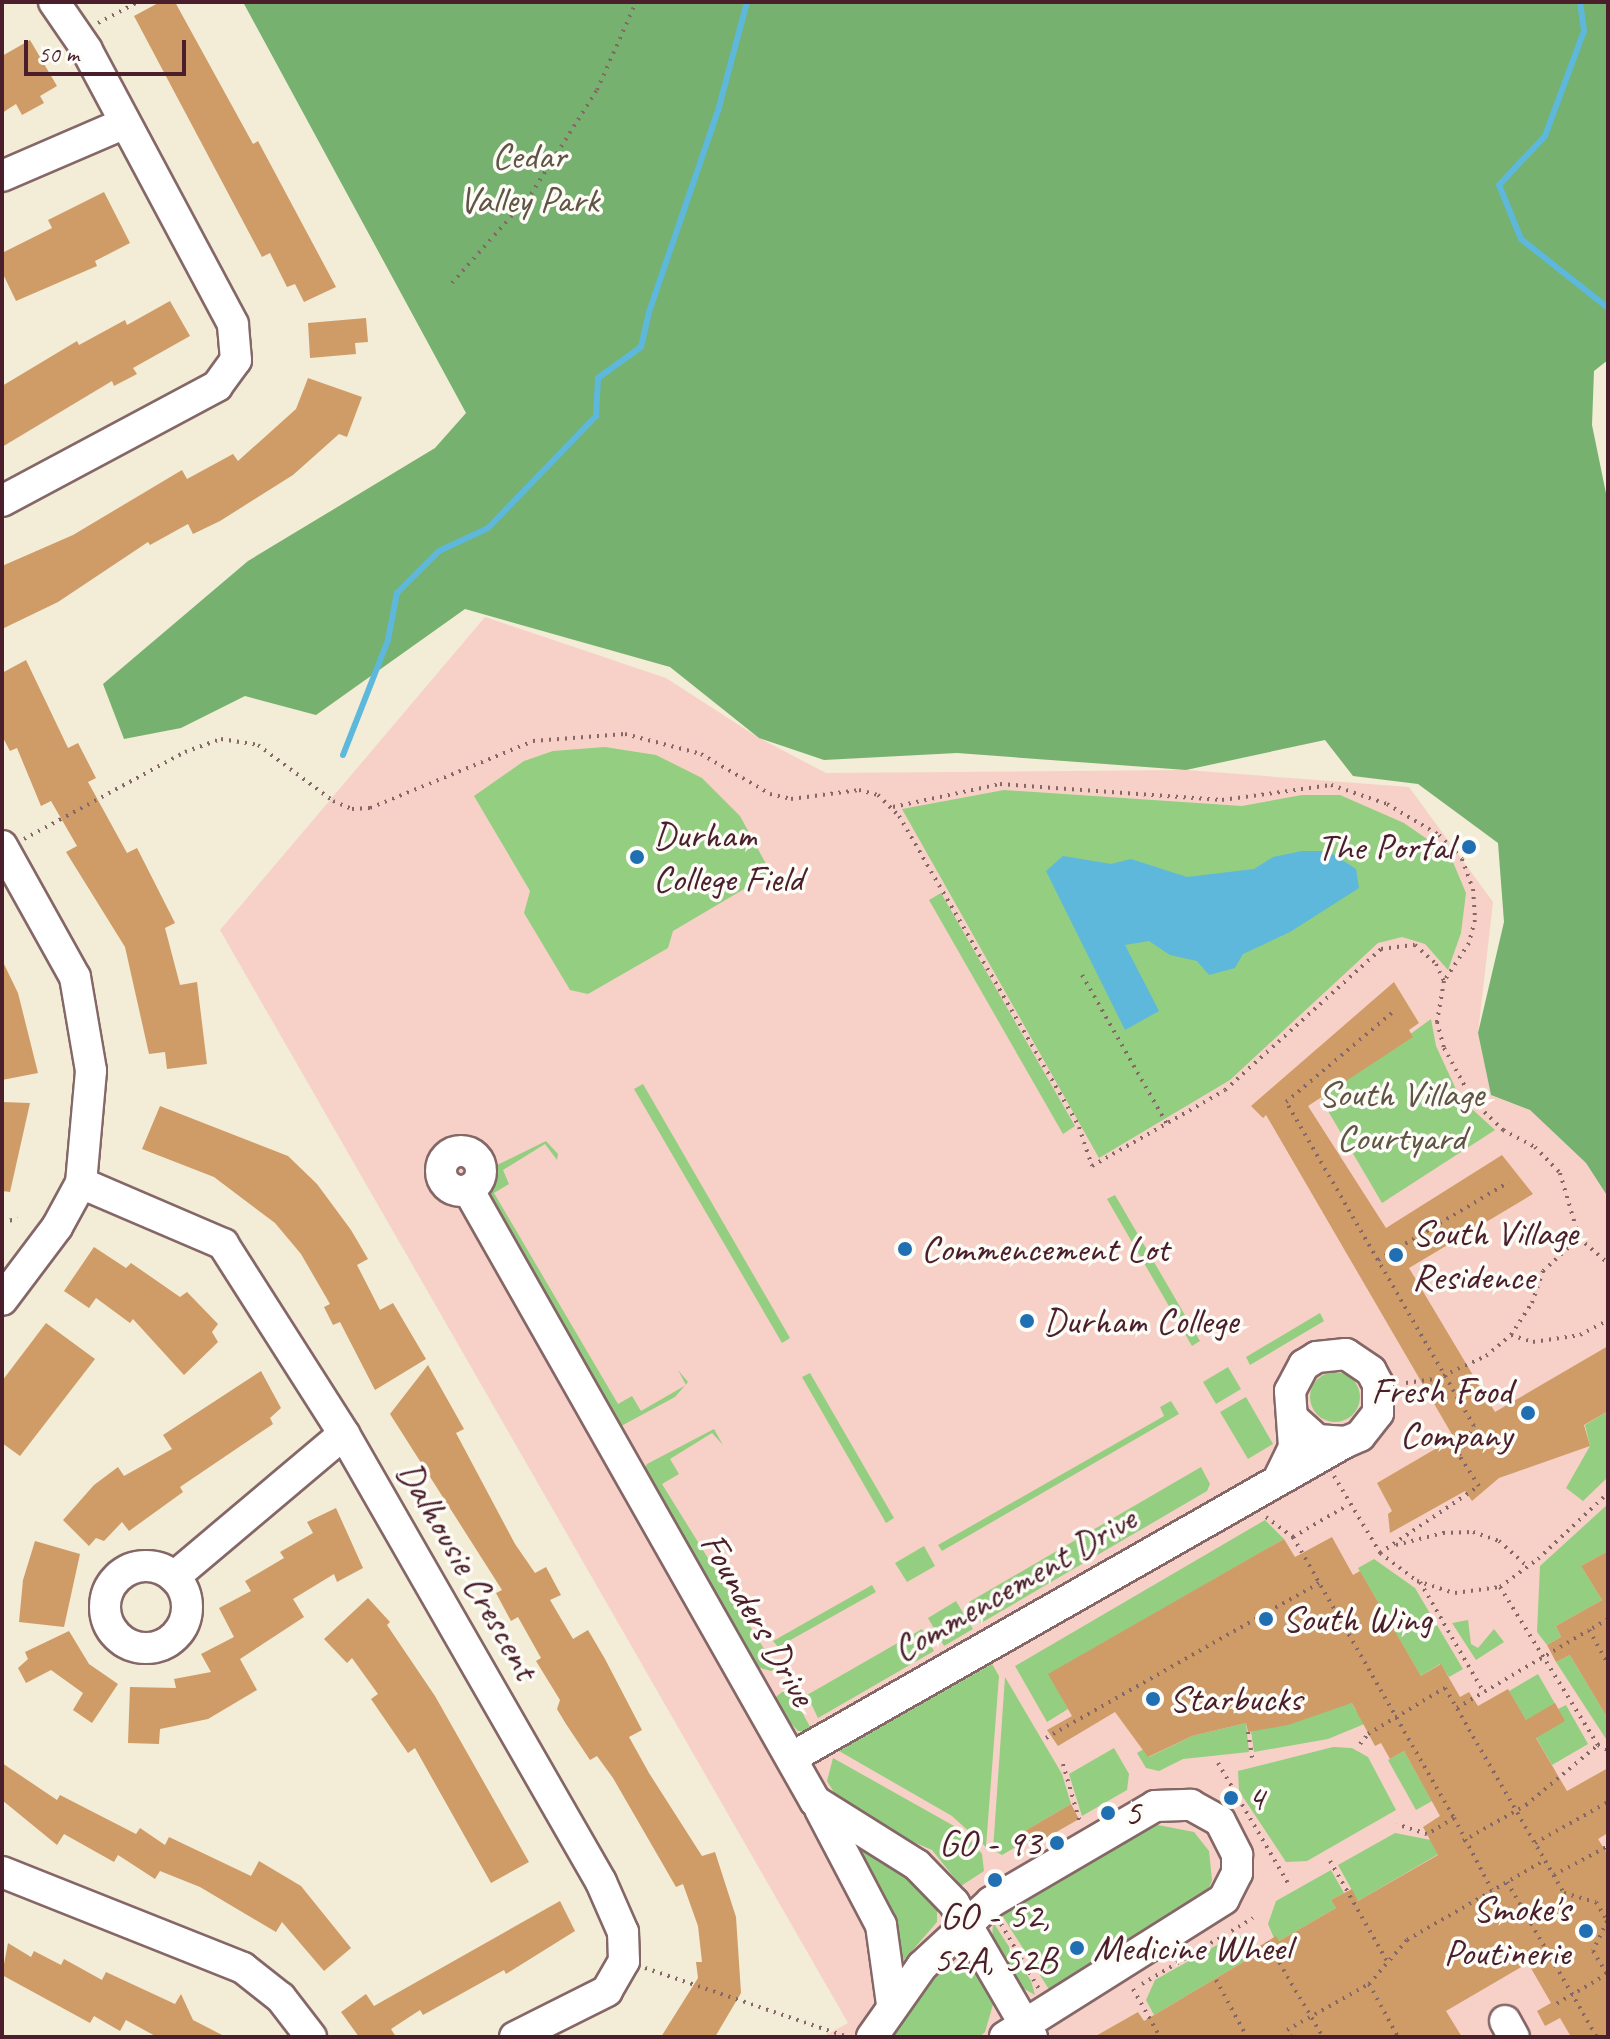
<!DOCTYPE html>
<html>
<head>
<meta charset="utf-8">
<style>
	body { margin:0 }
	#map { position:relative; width:1610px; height:2039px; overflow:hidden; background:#f3ecd6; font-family:Caveat,sans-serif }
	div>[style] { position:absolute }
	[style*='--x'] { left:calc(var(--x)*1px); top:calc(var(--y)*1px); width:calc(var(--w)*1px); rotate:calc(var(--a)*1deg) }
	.built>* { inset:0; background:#f7d1c7 }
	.green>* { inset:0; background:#94ce81 }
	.round { border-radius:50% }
	.forest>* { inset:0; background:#77b16f }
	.water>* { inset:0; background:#5db8db }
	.stream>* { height:6px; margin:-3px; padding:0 3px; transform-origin:3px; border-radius:3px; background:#5db8db }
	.building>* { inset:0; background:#cf9c67 }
	.path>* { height:4px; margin-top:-2px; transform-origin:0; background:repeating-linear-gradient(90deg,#856767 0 2px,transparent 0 8px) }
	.roads { filter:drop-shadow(2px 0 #856767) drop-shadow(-2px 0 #856767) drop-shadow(0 2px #856767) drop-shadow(0 -2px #856767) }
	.minor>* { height:30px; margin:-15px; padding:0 15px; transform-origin:15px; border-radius:15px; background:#fff }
	.minor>.ring { margin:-15px; padding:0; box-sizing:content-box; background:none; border:30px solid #fff; border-radius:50% }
	.dots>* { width:22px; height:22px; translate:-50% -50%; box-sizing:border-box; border:4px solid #fdfcf7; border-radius:50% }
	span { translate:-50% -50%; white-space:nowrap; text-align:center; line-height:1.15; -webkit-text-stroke:7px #fdfcf7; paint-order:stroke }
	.park-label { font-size:38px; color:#605445 }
	.poi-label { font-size:38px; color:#4a1f2b }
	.left { translate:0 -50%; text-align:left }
	.right { translate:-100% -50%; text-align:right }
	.street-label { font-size:38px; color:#4a1f2b }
	.frame { position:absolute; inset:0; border:4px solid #4a1f2b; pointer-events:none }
	.scale { position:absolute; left:24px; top:40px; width:162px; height:36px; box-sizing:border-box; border:4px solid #4a1f2b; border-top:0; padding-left:10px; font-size:24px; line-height:28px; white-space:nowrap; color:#4a1f2b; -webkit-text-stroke:6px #fdfcf7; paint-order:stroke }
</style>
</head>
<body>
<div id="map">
	<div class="built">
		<div style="clip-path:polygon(485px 617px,666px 678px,759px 738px,826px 773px,1186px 770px,1409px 787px,1493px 902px,1478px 1033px,1491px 1095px,1530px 1110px,1586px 1163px,1608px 1197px,1608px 2037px,822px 2037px,848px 2023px,220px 930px)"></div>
	</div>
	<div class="green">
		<div style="clip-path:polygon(605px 747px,656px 755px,702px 778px,740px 816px,771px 873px,673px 931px,668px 948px,588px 994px,570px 990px,524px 913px,530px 891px,474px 796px,524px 761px,553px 751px)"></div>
		<div style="clip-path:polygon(1004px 790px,1242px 806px,1302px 795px,1340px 795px,1404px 823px,1450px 855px,1466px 893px,1461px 933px,1448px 970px,1425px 944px,1402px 937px,1378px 943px,1230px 1080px,1099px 1158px,902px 809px)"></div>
		<div style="clip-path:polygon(941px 893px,1075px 1126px,1063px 1134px,929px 900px)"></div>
		<div style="clip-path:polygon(1431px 1019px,1436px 1046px,1460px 1098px,1495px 1130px,1382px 1203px,1321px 1099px)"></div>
		<div style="clip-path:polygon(643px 1084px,790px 1338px,782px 1343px,634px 1089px)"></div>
		<div style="clip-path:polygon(546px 1141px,558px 1154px,557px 1160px,545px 1144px,503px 1170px,509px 1184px,494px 1193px,618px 1404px,632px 1396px,641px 1411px,686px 1385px,678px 1370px,688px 1382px,675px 1397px,623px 1425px,618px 1426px,484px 1197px,495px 1166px)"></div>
		<div style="clip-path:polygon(1115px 1195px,1200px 1341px,1192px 1346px,1107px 1199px)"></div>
		<div style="clip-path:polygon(1320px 1313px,1324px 1321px,1250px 1365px,1246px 1357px)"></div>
		<div style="clip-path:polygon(1228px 1367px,1241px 1389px,1216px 1404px,1203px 1382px)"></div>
		<div class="round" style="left:1310px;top:1372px;width:50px;height:50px"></div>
		<div style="clip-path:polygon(810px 1373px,894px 1518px,886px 1523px,802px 1377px)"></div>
		<div style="clip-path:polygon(1246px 1397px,1273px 1444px,1248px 1459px,1220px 1412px)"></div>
		<div style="clip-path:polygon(1171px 1401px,1179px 1414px,942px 1551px,938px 1545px,1164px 1416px,1160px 1407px)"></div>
		<div style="clip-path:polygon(1608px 1411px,1608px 1477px,1583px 1501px,1566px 1488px,1590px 1446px,1585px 1425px)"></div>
		<div style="clip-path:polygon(714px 1429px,723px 1445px,712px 1433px,670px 1459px,679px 1474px,662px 1484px,776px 1668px,771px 1671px,753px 1666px,643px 1471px,647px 1464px)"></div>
		<div style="clip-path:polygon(1201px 1467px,1210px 1484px,1207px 1491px,981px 1623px,969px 1602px)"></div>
		<div style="clip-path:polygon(1608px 1504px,1608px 1551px,1581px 1566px,1602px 1600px,1556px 1626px,1561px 1637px,1547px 1645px,1537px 1632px,1540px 1566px)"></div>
		<div style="clip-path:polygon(1265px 1520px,1284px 1539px,1049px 1674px,1068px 1709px,1047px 1722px,1015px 1666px)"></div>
		<div style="clip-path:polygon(924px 1546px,935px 1566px,907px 1582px,895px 1563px)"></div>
		<div style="clip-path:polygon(1374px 1559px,1415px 1588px,1463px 1669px,1449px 1677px,1440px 1664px,1421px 1676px,1358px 1568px)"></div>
		<div style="clip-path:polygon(872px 1585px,876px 1592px,778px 1647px,773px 1641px)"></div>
		<div style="clip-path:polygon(956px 1601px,973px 1629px,944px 1646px,928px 1618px)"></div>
		<div style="clip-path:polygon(1468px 1620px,1471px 1644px,1478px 1648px,1494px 1629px,1504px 1642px,1476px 1660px,1452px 1623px)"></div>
		<div style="clip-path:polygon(922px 1629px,934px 1651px,818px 1718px,807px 1695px)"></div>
		<div style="clip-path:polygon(1570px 1655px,1608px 1719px,1608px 1742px,1556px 1662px)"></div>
		<div style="clip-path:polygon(992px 1664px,999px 1676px,986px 1847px,952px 1816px,839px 1751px)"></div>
		<div style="clip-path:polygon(1538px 1674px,1558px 1709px,1566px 1705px,1588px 1744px,1552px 1765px,1509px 1691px)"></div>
		<div style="clip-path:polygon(1005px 1677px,1062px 1774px,1071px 1804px,1023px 1832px,1028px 1840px,1002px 1855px,993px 1850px)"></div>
		<div style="clip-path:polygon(788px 1687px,813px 1732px,798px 1731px,778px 1709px,776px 1697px)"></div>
		<div style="clip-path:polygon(1352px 1703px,1356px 1711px,1365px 1706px,1374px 1720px,1328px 1739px,1254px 1752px,1251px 1731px)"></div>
		<div style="clip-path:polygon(1246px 1723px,1249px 1752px,1183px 1759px,1159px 1771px,1146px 1768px,1137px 1753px,1144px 1749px,1149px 1757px,1192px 1736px)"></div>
		<div style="clip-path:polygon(1333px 1747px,1352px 1748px,1368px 1757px,1396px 1810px,1307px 1861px,1286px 1862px,1239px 1791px,1238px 1771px)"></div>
		<div style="clip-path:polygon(1114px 1748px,1129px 1774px,1127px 1790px,1082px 1816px,1069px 1774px)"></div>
		<div style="clip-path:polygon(1404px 1751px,1432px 1801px,1416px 1810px,1388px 1760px)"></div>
		<div style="clip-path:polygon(833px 1758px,963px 1831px,982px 1854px,984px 1871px,961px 1886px,932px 1850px,865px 1821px,840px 1802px,827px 1781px)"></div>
		<div style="clip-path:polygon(1158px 1825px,1194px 1832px,1209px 1851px,1212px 1880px,1206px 1896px,1050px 1991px,1000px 1912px,1137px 1831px)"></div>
		<div style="clip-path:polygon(1395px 1833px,1436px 1841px,1442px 1852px,1358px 1901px,1338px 1865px)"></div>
		<div style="clip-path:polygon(850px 1846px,897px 1864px,937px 1904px,937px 1922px,898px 1967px)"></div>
		<div style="clip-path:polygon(1331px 1870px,1344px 1893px,1331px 1900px,1336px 1908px,1279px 1941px,1274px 1938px,1268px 1924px,1276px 1901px)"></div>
		<div style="clip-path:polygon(993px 1922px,1031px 1981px,1035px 1995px,1019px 1986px,992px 1941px)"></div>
		<div style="clip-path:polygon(1233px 1936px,1252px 1937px,1260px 1952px,1154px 2015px,1146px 2000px,1155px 1980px)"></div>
		<div style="clip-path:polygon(949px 1964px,979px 1972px,994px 2001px,985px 2032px,979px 2037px,885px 2037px,938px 1967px)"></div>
	</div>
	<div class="forest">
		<div style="clip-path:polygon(243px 2px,1608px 2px,1608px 360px,1594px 371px,1592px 425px,1608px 503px,1608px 1197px,1586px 1163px,1530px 1110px,1491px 1095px,1478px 1033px,1504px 922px,1498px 843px,1418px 784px,1353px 776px,1325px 740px,1186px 770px,957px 753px,824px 760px,759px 738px,670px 667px,465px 609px,316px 715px,245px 696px,181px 728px,124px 739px,103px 684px,248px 561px,435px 448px,466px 413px)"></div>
	</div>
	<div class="water">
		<div style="clip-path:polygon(1302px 851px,1328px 851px,1356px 869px,1359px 888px,1290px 932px,1243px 954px,1235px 968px,1209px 975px,1197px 961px,1170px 955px,1149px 941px,1125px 945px,1159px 1011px,1125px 1030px,1046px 871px,1063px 856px,1111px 864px,1131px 859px,1187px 877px,1254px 869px,1273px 857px)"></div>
	</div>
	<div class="stream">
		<div style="--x:1580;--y:2;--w:29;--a:82"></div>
		<div style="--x:1584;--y:31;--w:112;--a:110.4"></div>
		<div style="--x:1545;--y:136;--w:67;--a:133.2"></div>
		<div style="--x:1499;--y:185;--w:58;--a:67.8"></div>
		<div style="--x:1521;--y:239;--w:111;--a:38.4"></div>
		<div style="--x:343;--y:755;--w:123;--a:-68.6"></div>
		<div style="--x:388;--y:640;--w:48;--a:-79.2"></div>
		<div style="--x:397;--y:593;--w:59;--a:-45"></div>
		<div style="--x:439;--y:551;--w:54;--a:-25.1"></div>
		<div style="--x:488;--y:528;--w:156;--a:-46"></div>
		<div style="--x:596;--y:416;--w:38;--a:-87"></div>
		<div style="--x:598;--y:378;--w:53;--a:-35.8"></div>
		<div style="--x:641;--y:347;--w:36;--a:-77"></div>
		<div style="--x:649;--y:312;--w:217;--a:-71.1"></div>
		<div style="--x:719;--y:107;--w:109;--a:-75.1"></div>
	</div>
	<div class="building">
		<div style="clip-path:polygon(160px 2px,175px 2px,253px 144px,258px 141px,336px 287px,304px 302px,295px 284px,287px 287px,270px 253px,262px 257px,134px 16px)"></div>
		<div style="clip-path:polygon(30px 40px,57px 86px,40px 96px,44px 103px,22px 115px,16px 104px,2px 113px,2px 56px)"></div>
		<div style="clip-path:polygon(104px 192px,130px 243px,95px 261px,97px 266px,16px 301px,2px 272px,2px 253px,52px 228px,48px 220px)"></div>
		<div style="clip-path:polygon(170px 301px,190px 336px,133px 368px,137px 374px,114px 386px,112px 381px,2px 447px,2px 386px,77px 341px,79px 345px,125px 320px,127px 325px)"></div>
		<div style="clip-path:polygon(366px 318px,368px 342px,355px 343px,356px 354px,310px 358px,308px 323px)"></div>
		<div style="clip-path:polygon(308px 378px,362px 397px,347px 437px,339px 434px,293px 475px,220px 521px,193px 534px,188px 524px,150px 545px,148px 542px,58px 602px,2px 629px,2px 566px,73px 535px,182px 470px,187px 479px,233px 454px,238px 461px,296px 409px)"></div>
		<div style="clip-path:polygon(26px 660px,68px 748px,78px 743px,96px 778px,88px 782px,127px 853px,137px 848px,175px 923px,165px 928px,180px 985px,197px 982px,207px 1064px,167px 1069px,165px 1052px,149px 1054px,125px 947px,66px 852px,77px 846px,51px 801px,41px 806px,17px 748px,10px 751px,2px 736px,2px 673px)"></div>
		<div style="clip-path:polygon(2px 960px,18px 993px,38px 1073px,2px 1080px)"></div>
		<div style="clip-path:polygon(1394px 982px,1419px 1023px,1409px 1030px,1413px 1037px,1308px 1106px,1386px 1228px,1502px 1155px,1533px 1194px,1409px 1268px,1495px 1412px,1608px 1346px,1608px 1411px,1584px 1425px,1590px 1446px,1499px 1478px,1472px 1501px,1465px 1491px,1390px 1533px,1388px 1514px,1392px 1511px,1377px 1483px,1454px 1438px,1266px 1115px,1263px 1118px,1251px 1106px)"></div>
		<div style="clip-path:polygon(2px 1102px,30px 1103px,10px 1192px,2px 1191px)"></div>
		<div style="clip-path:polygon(160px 1106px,288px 1156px,317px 1184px,351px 1230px,368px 1259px,357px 1265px,380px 1310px,393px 1303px,426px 1359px,375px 1390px,340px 1322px,333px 1325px,324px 1307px,330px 1304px,301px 1254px,275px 1223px,214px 1177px,142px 1149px)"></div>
		<div style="clip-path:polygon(94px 1247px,126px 1268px,131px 1263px,180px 1297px,187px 1292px,218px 1324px,212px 1332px,218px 1342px,184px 1375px,133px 1319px,130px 1323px,96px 1298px,89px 1308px,64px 1291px)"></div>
		<div style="clip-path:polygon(46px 1323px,95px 1359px,20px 1456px,2px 1443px,2px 1381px)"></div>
		<div style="clip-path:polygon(428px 1365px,464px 1429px,456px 1433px,515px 1544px,535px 1573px,546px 1567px,561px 1595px,550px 1600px,573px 1639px,588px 1630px,605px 1659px,642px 1730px,629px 1737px,649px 1773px,702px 1856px,715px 1852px,736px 1917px,741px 1993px,715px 2037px,661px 2037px,698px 1978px,696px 1962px,702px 1962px,698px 1926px,683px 1884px,676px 1887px,613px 1778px,597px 1756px,590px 1760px,566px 1724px,557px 1709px,560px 1700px,536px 1661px,541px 1658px,518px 1617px,511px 1621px,496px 1593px,502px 1590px,390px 1414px)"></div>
		<div style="clip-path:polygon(261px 1371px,281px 1408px,270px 1418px,273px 1424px,180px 1487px,183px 1492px,129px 1531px,122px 1522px,104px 1541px,96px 1538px,89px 1546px,63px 1520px,94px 1485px,118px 1467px,124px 1476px,172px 1449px,163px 1435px)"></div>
		<div style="clip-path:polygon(336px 1508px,363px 1568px,337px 1582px,334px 1574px,293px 1599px,304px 1617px,240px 1659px,257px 1690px,208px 1719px,160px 1729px,159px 1744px,128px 1743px,130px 1687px,176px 1688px,174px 1679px,211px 1672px,201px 1654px,234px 1637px,219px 1608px,251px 1591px,245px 1581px,284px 1558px,280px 1552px,313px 1533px,307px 1522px)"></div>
		<div style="clip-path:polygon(1332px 1537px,1353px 1575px,1360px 1571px,1421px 1676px,1441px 1664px,1460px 1697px,1469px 1692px,1478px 1706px,1508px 1689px,1526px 1720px,1555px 1703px,1565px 1721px,1536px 1738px,1567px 1791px,1608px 1768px,1608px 1833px,1598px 1839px,1608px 1855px,1608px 2037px,1571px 2037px,1560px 2018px,1545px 2026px,1537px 2011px,1551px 2003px,1528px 1963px,1446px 2011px,1462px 2037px,1094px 2037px,1138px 2012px,1144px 2021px,1260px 1952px,1258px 1947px,1276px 1936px,1279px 1941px,1336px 1908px,1331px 1900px,1344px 1893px,1352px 1889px,1358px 1901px,1438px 1855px,1423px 1827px,1440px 1816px,1404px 1751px,1390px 1759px,1381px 1743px,1375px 1746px,1352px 1703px,1288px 1725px,1248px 1732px,1246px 1723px,1192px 1736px,1148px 1757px,1115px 1712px,1058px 1746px,1047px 1730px,1072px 1716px,1048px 1674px,1284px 1539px,1295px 1557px)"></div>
		<div style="clip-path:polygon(35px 1541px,80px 1554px,64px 1627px,19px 1622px,23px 1580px)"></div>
		<div style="clip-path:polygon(1608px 1551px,1608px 1719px,1570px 1655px,1556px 1662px,1547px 1645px,1561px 1637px,1556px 1626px,1602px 1600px,1581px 1566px)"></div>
		<div style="clip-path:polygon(368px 1598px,390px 1622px,387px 1625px,435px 1696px,529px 1862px,491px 1883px,415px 1748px,408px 1753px,371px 1699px,378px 1694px,352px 1658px,347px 1663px,324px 1639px)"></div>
		<div style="clip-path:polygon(69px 1631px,89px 1664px,118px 1684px,92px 1723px,73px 1710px,83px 1693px,51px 1670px,26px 1683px,18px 1668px,28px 1659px,25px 1652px)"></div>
		<div style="clip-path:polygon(2px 1763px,57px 1800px,60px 1795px,136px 1834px,140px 1828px,165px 1845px,169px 1837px,251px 1876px,259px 1861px,301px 1886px,351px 1948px,324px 1971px,282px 1922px,276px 1932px,200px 1887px,160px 1871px,155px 1879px,118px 1855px,114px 1862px,64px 1834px,57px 1845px,2px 1800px)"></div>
		<div style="clip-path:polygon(1071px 1804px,1079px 1819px,1032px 1846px,1023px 1832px)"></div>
		<div style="clip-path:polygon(560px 1901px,575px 1931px,506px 1974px,504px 1970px,423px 2015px,420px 2010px,391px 2029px,396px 2037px,359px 2037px,341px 2012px,366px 1994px,374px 2006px)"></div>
		<div style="clip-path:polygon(8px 1943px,31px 1957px,34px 1951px,61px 1965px,64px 1959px,102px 1980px,106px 1972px,175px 2004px,181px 1994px,193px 2020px,226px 2037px,157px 2037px,126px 2020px,120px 2031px,94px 2016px,90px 2023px,2px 1975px)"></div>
	</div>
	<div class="path">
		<div style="--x:98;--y:23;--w:45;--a:-27.7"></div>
		<div style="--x:452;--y:283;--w:119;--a:-48.4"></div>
		<div style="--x:531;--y:194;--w:123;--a:-57.6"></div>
		<div style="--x:597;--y:90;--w:96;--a:-66.1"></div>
		<div style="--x:893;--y:807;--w:109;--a:-12.1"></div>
		<div style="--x:1000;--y:784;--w:223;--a:4.1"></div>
		<div style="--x:1222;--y:800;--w:110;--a:-7.8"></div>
		<div style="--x:1331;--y:785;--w:59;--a:18.7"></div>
		<div style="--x:1387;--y:804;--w:61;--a:30.8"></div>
		<div style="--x:1439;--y:835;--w:33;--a:46"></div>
		<div style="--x:1462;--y:859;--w:32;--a:70"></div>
		<div style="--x:1473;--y:889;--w:31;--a:86"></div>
		<div style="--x:1475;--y:920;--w:24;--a:105"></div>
		<div style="--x:1469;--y:943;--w:45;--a:123.3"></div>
		<div style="--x:1444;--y:981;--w:42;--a:99.7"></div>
		<div style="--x:1437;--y:1022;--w:27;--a:75"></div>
		<div style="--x:1444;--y:1048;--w:60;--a:61.3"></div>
		<div style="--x:1473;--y:1101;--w:42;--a:44"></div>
		<div style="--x:1503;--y:1130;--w:36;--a:28"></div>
		<div style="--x:1535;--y:1147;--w:36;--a:46"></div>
		<div style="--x:1560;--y:1173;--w:68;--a:73.7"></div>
		<div style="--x:1579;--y:1238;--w:38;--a:41"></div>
		<div style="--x:24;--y:839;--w:183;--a:-28.4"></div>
		<div style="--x:185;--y:752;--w:38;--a:-20"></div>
		<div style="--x:221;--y:739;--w:37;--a:9"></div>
		<div style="--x:258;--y:745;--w:94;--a:36.7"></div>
		<div style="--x:333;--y:801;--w:21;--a:23"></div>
		<div style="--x:352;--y:809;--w:18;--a:-3"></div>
		<div style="--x:370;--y:808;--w:176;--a:-22.3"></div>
		<div style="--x:533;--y:741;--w:92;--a:-4.4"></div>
		<div style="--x:625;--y:734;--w:79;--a:14.7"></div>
		<div style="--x:701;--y:754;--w:80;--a:30.1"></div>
		<div style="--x:770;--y:794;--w:22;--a:13"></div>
		<div style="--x:791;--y:799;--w:69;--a:-7.5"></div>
		<div style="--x:859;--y:790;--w:20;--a:15"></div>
		<div style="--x:878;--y:795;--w:30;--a:45"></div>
		<div style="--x:899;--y:816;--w:359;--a:59.9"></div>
		<div style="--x:1079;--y:1127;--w:41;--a:71.6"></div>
		<div style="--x:1092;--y:1166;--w:153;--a:-29.7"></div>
		<div style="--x:1225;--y:1090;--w:210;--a:-42.1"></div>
		<div style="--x:1381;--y:949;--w:34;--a:-7"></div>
		<div style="--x:1415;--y:945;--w:28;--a:42"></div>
		<div style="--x:1436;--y:964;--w:19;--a:65"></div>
		<div style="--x:1082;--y:975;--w:172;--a:60.3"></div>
		<div style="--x:2;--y:1222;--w:16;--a:-11"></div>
		<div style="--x:1378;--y:1260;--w:152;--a:-30.8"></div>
		<div style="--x:1511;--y:1335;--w:23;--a:18"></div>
		<div style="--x:1533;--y:1342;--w:48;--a:-8.5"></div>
		<div style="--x:1580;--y:1335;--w:32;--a:-28"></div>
		<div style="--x:1406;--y:1383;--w:30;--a:-8"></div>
		<div style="--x:1436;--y:1379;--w:55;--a:-24.7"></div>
		<div style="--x:1486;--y:1356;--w:33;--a:-40"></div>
		<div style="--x:1511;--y:1335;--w:38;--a:-57"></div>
		<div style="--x:1532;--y:1303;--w:34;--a:-71"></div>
		<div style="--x:1543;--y:1271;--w:49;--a:-42.5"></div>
		<div style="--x:1334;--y:1476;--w:90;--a:59.1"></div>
		<div style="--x:1380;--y:1553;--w:46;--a:37.1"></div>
		<div style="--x:1417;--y:1581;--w:40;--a:18"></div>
		<div style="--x:1455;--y:1593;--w:45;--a:-7.6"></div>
		<div style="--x:1500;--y:1587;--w:47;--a:-36.4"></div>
		<div style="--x:1538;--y:1559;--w:96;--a:-43.3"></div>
		<div style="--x:1266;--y:1517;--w:34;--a:37"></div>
		<div style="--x:1293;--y:1537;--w:64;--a:-30.2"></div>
		<div style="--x:1293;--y:1537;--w:324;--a:60.2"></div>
		<div style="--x:1454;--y:1818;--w:31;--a:149"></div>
		<div style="--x:1427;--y:1834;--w:32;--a:-162"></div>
		<div style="--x:1396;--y:1545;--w:49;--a:-14.3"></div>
		<div style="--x:1443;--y:1533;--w:30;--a:-2"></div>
		<div style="--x:1473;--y:1532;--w:28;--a:19"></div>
		<div style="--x:1499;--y:1541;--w:39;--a:42"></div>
		<div style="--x:1380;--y:1553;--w:120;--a:-34.1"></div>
		<div style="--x:1479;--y:1486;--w:37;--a:-123"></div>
		<div style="--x:1459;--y:1455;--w:33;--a:-63"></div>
		<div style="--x:1474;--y:1426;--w:375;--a:-120.1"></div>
		<div style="--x:1286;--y:1102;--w:140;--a:-40.1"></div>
		<div style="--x:1420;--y:1582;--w:128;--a:60"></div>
		<div style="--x:1500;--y:1587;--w:186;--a:58.2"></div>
		<div style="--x:1598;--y:1745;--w:11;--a:27"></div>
		<div style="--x:1608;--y:1619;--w:22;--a:150"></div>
		<div style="--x:1589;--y:1630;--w:39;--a:61"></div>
		<div style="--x:1457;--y:1708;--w:153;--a:-30.6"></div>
		<div style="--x:1248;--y:1732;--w:26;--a:81"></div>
		<div style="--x:1046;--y:1738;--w:314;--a:-29.6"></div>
		<div style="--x:1360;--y:1744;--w:13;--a:-51"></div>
		<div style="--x:1368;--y:1734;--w:90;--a:-30.9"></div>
		<div style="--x:1445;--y:1688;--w:237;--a:59.9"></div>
		<div style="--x:1564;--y:1893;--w:33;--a:16"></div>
		<div style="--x:1596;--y:1902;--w:22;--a:60"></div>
		<div style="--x:1607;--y:1921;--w:33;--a:115"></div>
		<div style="--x:1593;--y:1951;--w:27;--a:59"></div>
		<div style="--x:1607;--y:1974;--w:59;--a:149.5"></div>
		<div style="--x:1218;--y:1763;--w:141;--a:59.8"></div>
		<div style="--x:1063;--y:1764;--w:61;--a:73.9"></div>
		<div style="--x:1454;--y:1818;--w:81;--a:62.2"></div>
		<div style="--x:1463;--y:1841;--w:73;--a:-29.7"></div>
		<div style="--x:1526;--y:1805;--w:94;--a:-39.8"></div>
		<div style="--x:1535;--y:1843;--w:84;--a:-29.3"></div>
		<div style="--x:1330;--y:1861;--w:115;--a:60.3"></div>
		<div style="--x:1554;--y:1875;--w:61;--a:-28.2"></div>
		<div style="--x:1507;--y:1882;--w:179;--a:59.9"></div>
		<div style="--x:1001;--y:1924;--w:75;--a:59.7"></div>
		<div style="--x:1267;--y:1942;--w:110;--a:59.5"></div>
		<div style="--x:645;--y:1968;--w:214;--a:18.8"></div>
		<div style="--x:1216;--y:1980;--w:65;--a:61.5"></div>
		<div style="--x:1142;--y:1984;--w:129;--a:-30.7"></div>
		<div style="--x:1369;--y:1984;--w:60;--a:61.3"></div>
		<div style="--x:1133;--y:1989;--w:55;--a:60.6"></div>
		<div style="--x:1291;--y:2037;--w:8;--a:-120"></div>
		<div style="--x:1287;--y:2030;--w:94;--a:-29.3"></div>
		<div style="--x:1369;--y:1984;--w:58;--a:-49.2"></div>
		<div style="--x:1407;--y:1940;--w:160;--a:-30.1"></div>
	</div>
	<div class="roads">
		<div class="minor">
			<div style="--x:2;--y:176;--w:132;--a:-23.3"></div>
			<div style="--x:2;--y:501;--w:244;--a:-28.1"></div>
			<div style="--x:217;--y:386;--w:32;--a:-54"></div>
			<div style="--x:236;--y:360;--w:36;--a:-95"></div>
			<div style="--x:233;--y:324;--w:310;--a:-118.1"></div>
			<div style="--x:87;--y:50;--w:58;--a:-124.5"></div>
			<div style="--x:2;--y:846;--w:150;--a:60.9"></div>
			<div style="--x:75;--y:977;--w:95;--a:80.3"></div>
			<div style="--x:91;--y:1071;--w:112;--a:95.1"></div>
			<div style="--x:81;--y:1183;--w:50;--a:118.6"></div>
			<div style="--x:57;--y:1227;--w:91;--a:127"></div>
			<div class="ring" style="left:441px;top:1151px;width:10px;height:10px"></div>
			<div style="--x:81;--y:1183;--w:155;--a:23.2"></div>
			<div style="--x:223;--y:1244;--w:225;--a:57.5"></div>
			<div style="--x:344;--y:1434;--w:516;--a:60.16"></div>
			<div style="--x:601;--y:1882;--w:55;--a:66.3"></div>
			<div style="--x:623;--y:1932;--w:29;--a:88"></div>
			<div style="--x:624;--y:1961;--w:34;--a:120"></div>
			<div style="--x:607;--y:1991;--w:103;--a:153.4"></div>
			<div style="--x:469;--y:1191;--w:701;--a:60.44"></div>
			<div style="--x:815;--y:1801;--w:120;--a:32.1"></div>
			<div style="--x:917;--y:1865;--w:53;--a:45.8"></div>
			<div style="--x:954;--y:1903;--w:155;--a:59.8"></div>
			<div style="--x:1278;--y:1480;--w:37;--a:-64"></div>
			<div style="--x:1294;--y:1447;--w:56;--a:-94.1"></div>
			<div style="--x:1290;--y:1391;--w:30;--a:-62"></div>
			<div style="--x:1304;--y:1365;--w:15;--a:-32"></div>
			<div style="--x:1317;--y:1357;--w:29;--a:-6"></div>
			<div style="--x:1346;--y:1354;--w:30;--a:34"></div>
			<div style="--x:1371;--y:1371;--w:15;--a:62"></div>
			<div style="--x:1378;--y:1384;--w:29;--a:90"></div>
			<div style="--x:1378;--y:1413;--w:29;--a:128"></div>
			<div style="--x:1360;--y:1436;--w:15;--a:157"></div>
			<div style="--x:1346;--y:1442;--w:29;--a:-176"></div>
			<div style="--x:1317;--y:1440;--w:30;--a:-138"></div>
			<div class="ring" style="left:105px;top:1566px;width:52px;height:52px"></div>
			<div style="--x:174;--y:1577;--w:222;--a:-40.1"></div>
			<div style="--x:791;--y:1758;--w:639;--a:-29.66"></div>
			<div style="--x:820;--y:1809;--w:131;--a:62.3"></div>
			<div style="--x:881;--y:1925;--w:80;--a:82.1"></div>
			<div style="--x:2;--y:1872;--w:259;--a:21.7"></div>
			<div style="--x:243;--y:1968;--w:48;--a:38.3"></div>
			<div style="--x:281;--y:1998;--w:49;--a:52.4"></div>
			<div style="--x:1505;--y:2021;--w:18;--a:61"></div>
			<div style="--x:872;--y:2037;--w:87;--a:-54.8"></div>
			<div style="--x:922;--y:1966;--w:94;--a:-42.8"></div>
			<div style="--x:991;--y:1902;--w:190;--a:-30.3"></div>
			<div style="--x:1155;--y:1806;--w:36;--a:-2"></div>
			<div style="--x:1191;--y:1805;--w:33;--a:29"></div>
			<div style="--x:1220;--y:1821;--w:38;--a:63"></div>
			<div style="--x:1237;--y:1855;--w:18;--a:90"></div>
			<div style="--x:1237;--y:1873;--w:29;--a:117"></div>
			<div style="--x:1224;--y:1899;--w:259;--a:147.8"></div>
		</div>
	</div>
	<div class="dots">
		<div style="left:1469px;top:847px;background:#1f6fb2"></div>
		<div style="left:637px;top:857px;background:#1f6fb2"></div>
		<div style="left:905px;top:1249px;background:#1f6fb2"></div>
		<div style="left:1396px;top:1255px;background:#1f6fb2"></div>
		<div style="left:1027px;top:1321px;background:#1f6fb2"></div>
		<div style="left:1528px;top:1413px;background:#1f6fb2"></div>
		<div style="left:1266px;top:1619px;background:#1f6fb2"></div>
		<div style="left:1153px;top:1699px;background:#1f6fb2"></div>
		<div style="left:1231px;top:1798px;background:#1f6fb2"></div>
		<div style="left:1108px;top:1813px;background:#1f6fb2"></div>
		<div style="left:1057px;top:1843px;background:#1f6fb2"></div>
		<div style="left:995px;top:1880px;background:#1f6fb2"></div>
		<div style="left:1586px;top:1931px;background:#1f6fb2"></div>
		<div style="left:1077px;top:1948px;background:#1f6fb2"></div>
	</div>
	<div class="park-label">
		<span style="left:529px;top:178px">Cedar<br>Valley Park</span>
		<span style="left:1401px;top:1116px">South Village<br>Courtyard</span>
	</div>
	<div class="poi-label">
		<span class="left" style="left:653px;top:857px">Durham<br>College Field</span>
		<span class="right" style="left:1453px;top:847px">The Portal</span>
		<span class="left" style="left:1412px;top:1255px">South Village<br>Residence</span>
		<span class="left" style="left:921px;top:1249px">Commencement Lot</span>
		<span class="left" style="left:1043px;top:1321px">Durham College</span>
		<span class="right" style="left:1512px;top:1413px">Fresh Food<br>Company</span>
		<span class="left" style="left:1282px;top:1619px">South Wing</span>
		<span class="left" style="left:1169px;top:1699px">Starbucks</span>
		<span class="left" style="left:1247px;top:1798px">4</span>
		<span class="left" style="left:1124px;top:1813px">5</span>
		<span class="right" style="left:1041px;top:1843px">GO - 93</span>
		<span class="right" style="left:1570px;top:1931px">Smoke's<br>Poutinerie</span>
		<span style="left:995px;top:1938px">GO - 52,<br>52A, 52B</span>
		<span class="left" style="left:1093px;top:1948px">Medicine Wheel</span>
	</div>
	<div class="street-label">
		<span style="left:468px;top:1570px;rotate:60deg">Dalhousie Crescent</span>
		<span style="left:1014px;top:1584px;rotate:-30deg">Commencement Drive</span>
		<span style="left:758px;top:1619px;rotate:60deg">Founders Drive</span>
	</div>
	<div class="frame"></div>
	<div class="scale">50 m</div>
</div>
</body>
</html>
